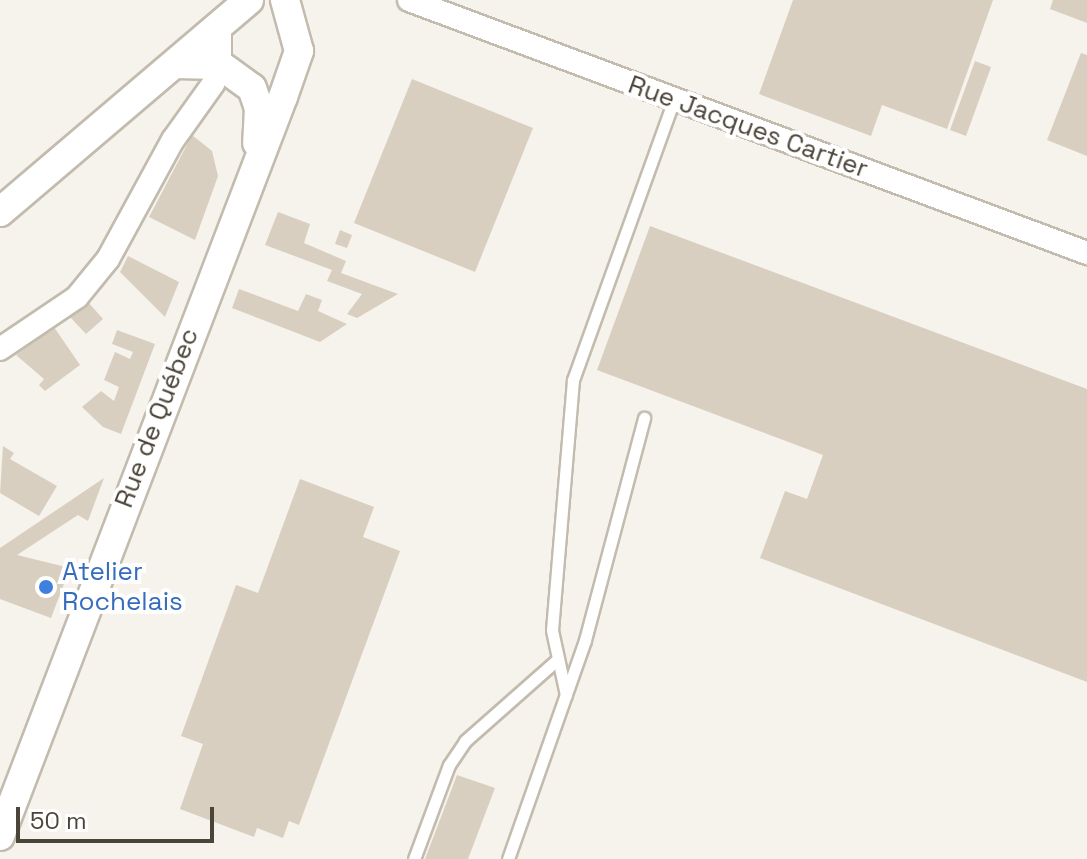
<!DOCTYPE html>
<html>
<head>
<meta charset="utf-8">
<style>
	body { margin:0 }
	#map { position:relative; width:1087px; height:859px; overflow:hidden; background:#f6f3ec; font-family:"Space Grotesk",sans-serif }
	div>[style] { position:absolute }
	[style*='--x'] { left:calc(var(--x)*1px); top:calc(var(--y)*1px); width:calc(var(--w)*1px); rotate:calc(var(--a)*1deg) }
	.building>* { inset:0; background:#d8cfc1 }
	.roads { filter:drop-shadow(2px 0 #c2bbae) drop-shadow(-2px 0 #c2bbae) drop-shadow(0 2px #c2bbae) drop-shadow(0 -2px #c2bbae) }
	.service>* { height:11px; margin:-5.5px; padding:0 5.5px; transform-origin:5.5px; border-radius:5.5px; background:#fff }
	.minor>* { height:22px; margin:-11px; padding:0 11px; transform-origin:11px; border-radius:11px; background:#fff }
	.tertiary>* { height:28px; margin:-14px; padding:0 14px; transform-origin:14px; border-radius:14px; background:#fff }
	.dots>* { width:22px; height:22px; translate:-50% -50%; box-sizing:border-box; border:4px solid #fff; border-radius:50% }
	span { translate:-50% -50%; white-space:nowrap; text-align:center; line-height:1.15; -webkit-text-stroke:8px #fff; paint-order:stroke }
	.street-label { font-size:26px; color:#4b4439 }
	.shop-label { font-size:26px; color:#366cbe }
	.left { translate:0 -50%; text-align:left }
	.scale { position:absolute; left:16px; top:807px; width:198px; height:36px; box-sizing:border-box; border:4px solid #4b4439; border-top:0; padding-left:10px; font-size:24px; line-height:28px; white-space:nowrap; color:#4b4439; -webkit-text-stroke:6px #fff; paint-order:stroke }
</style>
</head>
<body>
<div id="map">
	<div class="building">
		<div style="clip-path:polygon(793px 0,993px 0,947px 129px,882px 105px,871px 136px,759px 94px)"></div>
		<div style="clip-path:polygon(1053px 0,1087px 0,1087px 23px,1050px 9px)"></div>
		<div style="clip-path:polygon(1081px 53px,1087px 55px,1087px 156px,1047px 140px)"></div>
		<div style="clip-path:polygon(975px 61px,991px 67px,966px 136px,950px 130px)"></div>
		<div style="clip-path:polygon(412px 79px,533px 128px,475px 272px,354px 223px)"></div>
		<div style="clip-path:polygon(192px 135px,212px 151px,218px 176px,195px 240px,149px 217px)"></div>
		<div style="clip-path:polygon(278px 212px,310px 224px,304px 243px,346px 261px,341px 273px,398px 294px,357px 318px,347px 314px,362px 294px,327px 281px,332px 270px,265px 245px)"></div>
		<div style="clip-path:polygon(650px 226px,1087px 389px,1087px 682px,760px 558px,785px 491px,807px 499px,823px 455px,597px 370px)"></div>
		<div style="clip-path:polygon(340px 230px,352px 235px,347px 248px,335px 244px)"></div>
		<div style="clip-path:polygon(128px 256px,179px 282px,165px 317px,120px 272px)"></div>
		<div style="clip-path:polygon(239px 289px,298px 311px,306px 294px,322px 300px,318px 311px,347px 324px,320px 342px,232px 308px)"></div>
		<div style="clip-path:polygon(88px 302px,103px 319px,86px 334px,70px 317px)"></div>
		<div style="clip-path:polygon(54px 327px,80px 365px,45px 391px,39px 385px,44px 379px,16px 355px)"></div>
		<div style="clip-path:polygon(117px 330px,155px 344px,121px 434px,103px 427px,82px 407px,101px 391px,114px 401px,119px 387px,104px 380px,115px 352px,130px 359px,133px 352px,112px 344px)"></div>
		<div style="clip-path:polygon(3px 446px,14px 453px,10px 459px,57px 486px,39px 516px,0 493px)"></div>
		<div style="clip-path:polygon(104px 478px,88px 521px,78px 515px,17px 555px,70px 568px,51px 618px,0 599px,0 548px)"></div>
		<div style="clip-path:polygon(300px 479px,374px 507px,363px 537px,400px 551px,299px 825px,289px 821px,283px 838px,257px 828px,254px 837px,180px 809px,203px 744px,181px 736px,236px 585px,258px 593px)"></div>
		<div style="clip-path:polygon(457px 775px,495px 788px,468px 859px,425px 859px)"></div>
	</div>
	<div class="roads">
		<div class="service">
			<div style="--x:566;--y:695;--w:66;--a:-102.2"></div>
			<div style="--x:552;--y:630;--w:251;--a:-85.2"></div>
			<div style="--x:573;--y:380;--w:299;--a:-70.2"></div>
			<div style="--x:414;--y:859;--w:100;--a:-69.6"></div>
			<div style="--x:449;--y:765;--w:29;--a:-56"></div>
			<div style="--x:465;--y:741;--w:124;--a:-41.4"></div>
			<div style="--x:508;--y:859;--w:232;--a:-70.6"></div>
			<div style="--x:585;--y:640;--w:230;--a:-75.1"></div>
		</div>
		<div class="minor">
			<div style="--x:409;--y:0;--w:724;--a:20.46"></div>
			<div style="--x:0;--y:349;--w:93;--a:-34"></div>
			<div style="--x:77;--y:297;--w:49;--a:-50.8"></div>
			<div style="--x:108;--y:259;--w:136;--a:-61.4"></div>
			<div style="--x:173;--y:140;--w:69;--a:-54.5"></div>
			<div style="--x:213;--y:84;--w:20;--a:-70"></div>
			<div style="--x:220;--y:65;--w:40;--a:-90"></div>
		</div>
		<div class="tertiary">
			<div style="--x:175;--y:64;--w:45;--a:1.3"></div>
			<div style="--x:220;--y:65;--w:39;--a:36"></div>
			<div style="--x:252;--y:88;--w:21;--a:71"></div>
			<div style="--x:259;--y:108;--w:35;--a:93"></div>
			<div style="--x:0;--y:212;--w:327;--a:-40.4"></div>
			<div style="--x:0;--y:836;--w:791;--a:-69.05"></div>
			<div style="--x:283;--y:97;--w:49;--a:-70.8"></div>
			<div style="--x:299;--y:51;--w:53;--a:-105.4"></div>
		</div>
	</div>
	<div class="dots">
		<div style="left:46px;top:587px;background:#3f7fe0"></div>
	</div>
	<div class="street-label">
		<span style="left:748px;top:127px;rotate:20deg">Rue Jacques Cartier</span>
		<span style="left:157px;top:418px;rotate:-69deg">Rue de Québec</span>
	</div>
	<div class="shop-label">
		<span class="left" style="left:62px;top:587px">Atelier<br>Rochelais</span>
	</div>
	<div class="scale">50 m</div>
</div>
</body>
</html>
